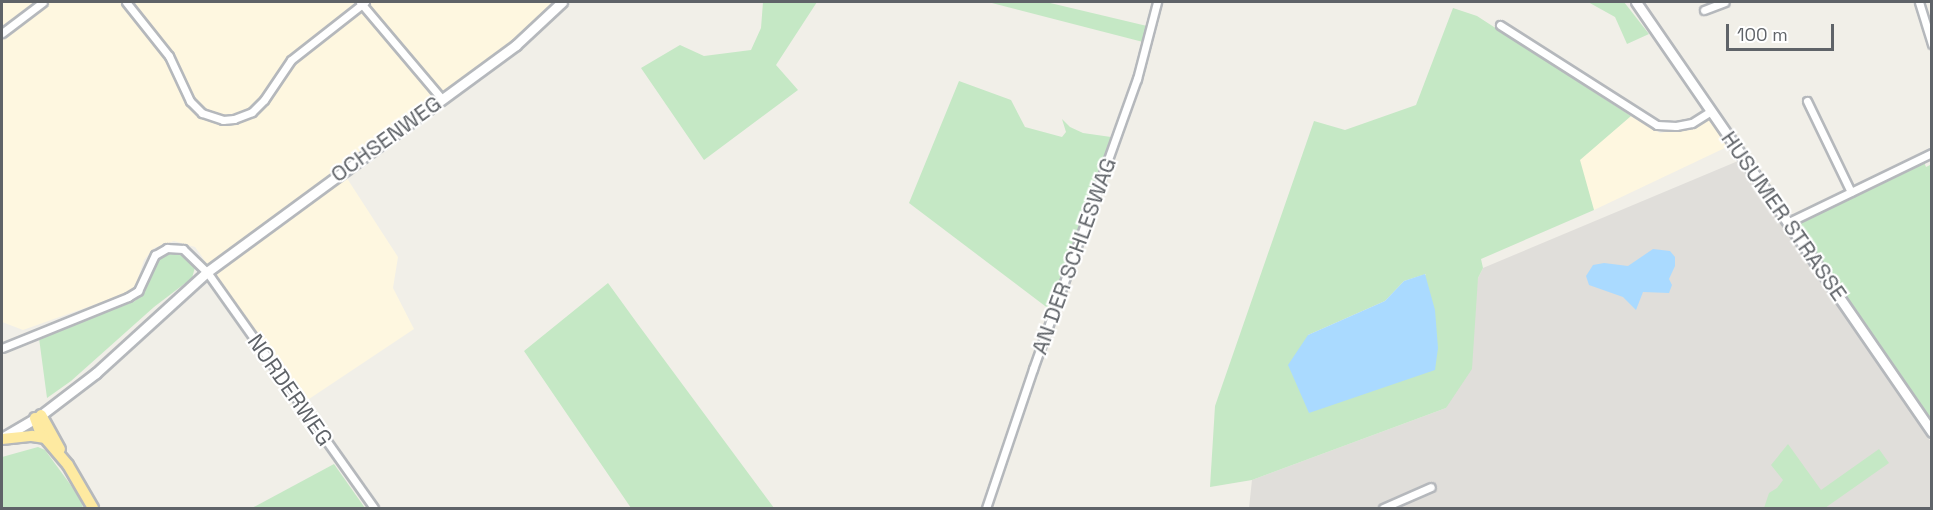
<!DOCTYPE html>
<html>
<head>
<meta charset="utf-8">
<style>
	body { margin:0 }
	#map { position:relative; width:1933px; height:510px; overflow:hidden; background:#f1efe8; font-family:"Space Grotesk",sans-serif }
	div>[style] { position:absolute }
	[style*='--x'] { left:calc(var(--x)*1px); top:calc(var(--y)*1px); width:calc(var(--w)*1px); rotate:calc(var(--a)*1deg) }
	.commercial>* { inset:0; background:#fef7e0 }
	.industrial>* { inset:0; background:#e0deda }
	.green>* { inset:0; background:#c5e8c5 }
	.water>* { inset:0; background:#aadaff }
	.roads { filter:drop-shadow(2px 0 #b5b8bc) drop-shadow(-2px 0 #b5b8bc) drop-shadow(0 2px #b5b8bc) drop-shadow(0 -2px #b5b8bc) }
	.minor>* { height:7px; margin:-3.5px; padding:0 3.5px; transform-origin:3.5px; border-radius:3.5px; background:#fff }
	.secondary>* { height:9px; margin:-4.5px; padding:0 4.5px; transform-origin:4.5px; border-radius:4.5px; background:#fff }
	.trunk>* { height:10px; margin:-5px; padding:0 5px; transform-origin:5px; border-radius:5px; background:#feeaa1 }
	span { translate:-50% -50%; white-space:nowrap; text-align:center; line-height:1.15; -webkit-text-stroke:4.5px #fff; paint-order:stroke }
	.street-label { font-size:22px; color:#5f6368 }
	.frame { position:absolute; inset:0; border:3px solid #5f6368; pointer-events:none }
	.scale { position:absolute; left:1726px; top:24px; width:108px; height:27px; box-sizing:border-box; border:3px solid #5f6368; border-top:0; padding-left:8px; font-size:18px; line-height:21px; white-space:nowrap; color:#5f6368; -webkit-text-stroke:4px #fff; paint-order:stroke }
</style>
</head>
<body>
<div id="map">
	<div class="commercial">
		<div style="clip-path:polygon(2px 2px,555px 2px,499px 52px,339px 166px,398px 257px,393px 288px,414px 329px,306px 401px,195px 247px,174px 241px,154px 248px,144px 260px,135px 287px,127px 293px,23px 330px,2px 322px)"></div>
		<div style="clip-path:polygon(1631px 116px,1660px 133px,1689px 127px,1711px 117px,1729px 146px,1594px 210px,1579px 160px)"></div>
	</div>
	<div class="industrial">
		<div style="clip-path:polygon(1738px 161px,1931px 442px,1931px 508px,1249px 508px,1252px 480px,1446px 408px,1478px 278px,1483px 268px)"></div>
	</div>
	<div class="green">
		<div style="clip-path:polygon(763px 2px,817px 2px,776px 65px,798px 90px,704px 160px,641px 68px,680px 45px,704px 56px,751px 50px,761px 28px)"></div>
		<div style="clip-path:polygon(988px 2px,1046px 2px,1147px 26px,1143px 42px)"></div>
		<div style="clip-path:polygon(1588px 2px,1624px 2px,1649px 34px,1627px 44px,1615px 17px)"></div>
		<div style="clip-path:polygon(evenodd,1453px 8px,1477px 16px,1631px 116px,1580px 160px,1594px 210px,1481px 259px,1483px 268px,1478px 278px,1472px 369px,1446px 408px,1252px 480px,1210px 487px,1215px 406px,1314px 121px,1345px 130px,1416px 105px,1453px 8px,1426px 274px,1309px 413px,1308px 335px,1385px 301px,1404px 281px,1426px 274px)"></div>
		<div style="clip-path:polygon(959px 81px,1011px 100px,1025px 127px,1062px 137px,1066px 132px,1062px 119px,1070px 127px,1083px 133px,1111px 137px,1049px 309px,909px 203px)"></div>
		<div style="clip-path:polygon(1924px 162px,1926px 167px,1932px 164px,1931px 419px,1797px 224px)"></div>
		<div style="clip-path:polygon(173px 251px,184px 253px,196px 264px,192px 278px,154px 307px,71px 381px,47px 398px,39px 338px,135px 301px,143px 293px,159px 258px)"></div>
		<div style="clip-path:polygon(608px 283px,637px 323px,774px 508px,631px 508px,524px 351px)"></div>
		<div style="clip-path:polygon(1788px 444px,1821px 490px,1879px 449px,1889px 463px,1825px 508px,1764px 508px,1769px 493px,1777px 488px,1783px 480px,1771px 465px)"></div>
		<div style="clip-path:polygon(38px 447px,45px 450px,81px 499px,83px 508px,2px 508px,2px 457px)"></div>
		<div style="clip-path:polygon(334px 464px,365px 508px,252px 508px)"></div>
	</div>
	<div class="water">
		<div style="clip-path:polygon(1653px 249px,1670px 251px,1675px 257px,1675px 266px,1669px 279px,1672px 285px,1669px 293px,1643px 292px,1636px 310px,1623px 297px,1589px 285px,1586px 276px,1593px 265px,1604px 263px,1628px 266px)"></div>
		<div style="clip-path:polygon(1425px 274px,1435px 310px,1438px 348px,1435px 370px,1309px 413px,1288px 365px,1308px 335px,1385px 301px,1404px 281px)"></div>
	</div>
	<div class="roads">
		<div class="minor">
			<div style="--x:126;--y:2;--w:69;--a:51.5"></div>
			<div style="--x:169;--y:56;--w:50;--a:65"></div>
			<div style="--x:190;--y:101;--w:17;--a:45"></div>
			<div style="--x:202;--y:113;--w:22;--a:18"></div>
			<div style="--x:223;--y:120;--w:11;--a:-5"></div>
			<div style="--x:234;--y:119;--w:19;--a:-21"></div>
			<div style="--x:252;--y:112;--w:17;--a:-45"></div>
			<div style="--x:264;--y:100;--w:48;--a:-56"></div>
			<div style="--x:291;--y:60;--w:94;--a:-38.1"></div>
			<div style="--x:360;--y:2;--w:127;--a:49.8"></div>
			<div style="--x:1919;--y:2;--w:44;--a:72.8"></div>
			<div style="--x:1704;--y:10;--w:22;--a:-21"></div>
			<div style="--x:1500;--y:25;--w:186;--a:32.5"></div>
			<div style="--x:1657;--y:125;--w:19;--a:3"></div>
			<div style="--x:1676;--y:126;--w:16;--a:-11"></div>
			<div style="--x:1692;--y:123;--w:22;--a:-32"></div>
			<div style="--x:2;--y:33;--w:51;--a:-37.1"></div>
			<div style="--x:1807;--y:101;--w:101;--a:64.2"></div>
			<div style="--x:1787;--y:223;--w:161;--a:-25.8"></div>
			<div style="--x:2;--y:348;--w:136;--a:-22"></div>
			<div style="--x:128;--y:297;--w:12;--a:-31"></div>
			<div style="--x:138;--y:291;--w:40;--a:-65"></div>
			<div style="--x:155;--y:255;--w:14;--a:-30"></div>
			<div style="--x:167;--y:248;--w:16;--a:4"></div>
			<div style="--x:183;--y:249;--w:33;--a:44"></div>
			<div style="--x:207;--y:272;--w:289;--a:54.7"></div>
			<div style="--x:986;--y:508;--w:147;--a:-71.3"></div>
			<div style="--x:1033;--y:369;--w:308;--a:-70.3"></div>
			<div style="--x:1137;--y:79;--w:80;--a:-75.4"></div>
			<div style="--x:1383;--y:508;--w:52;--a:-23.6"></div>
		</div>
		<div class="secondary">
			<div style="--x:1636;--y:2;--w:522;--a:55.46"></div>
			<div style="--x:2;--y:438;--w:45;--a:-30.5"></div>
			<div style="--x:41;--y:415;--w:69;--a:-37.4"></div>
			<div style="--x:96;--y:373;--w:150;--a:-42.3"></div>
			<div style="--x:207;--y:272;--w:383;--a:-36.3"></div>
			<div style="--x:516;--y:45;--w:63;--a:-43.1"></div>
		</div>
		<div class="trunk">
			<div style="--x:41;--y:415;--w:39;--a:61"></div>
			<div style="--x:35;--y:418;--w:15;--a:70"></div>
			<div style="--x:40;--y:432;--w:43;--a:49.7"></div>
			<div style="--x:68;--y:465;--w:50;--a:59.8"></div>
			<div style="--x:2;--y:439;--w:30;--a:-6"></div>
			<div style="--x:32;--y:436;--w:12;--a:9"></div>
		</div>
	</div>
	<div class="street-label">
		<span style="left:386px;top:139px;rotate:-36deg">OCHSENWEG</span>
		<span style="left:1784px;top:216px;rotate:55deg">HUSUMER STRASSE</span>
		<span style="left:1074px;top:256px;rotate:-70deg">AN DER SCHLESWAG</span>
		<span style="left:290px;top:390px;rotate:55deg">NORDERWEG</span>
	</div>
	<div class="frame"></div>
	<div class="scale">100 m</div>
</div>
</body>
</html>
